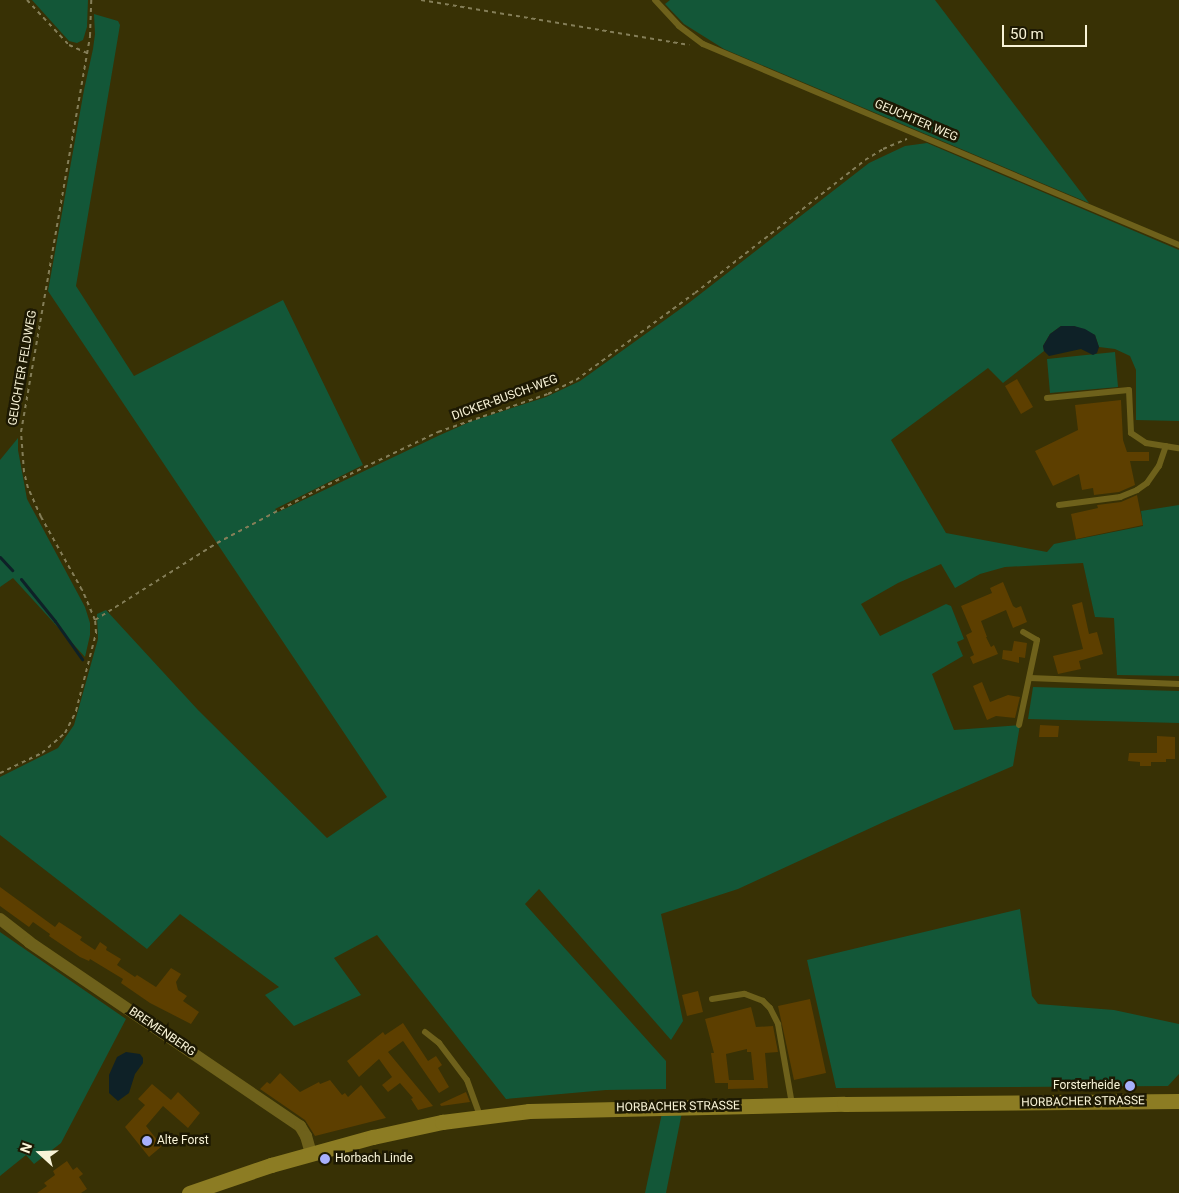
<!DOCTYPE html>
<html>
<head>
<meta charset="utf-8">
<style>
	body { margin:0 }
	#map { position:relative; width:1179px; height:1193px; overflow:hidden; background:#383105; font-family:Roboto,sans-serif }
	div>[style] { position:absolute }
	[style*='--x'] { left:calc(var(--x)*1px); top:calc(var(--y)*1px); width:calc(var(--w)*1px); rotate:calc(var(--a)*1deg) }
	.green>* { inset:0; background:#135738 }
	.water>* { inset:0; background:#0e2127 }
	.stream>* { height:3px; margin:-1.5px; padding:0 1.5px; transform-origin:1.5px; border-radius:1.5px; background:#0e2127 }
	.building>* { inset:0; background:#5d3f00 }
	.path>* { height:2px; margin-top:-1px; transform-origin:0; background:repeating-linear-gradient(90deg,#847e58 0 4px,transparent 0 8px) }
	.lane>* { height:6px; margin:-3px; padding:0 3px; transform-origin:3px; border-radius:3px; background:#6e611b }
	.street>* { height:12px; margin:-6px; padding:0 6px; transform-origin:6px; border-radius:6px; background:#6e611b }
	.secondary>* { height:15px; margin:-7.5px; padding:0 7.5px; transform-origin:7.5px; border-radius:7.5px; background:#8c7c23 }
	.dots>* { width:14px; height:14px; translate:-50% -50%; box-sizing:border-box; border:2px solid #1d1903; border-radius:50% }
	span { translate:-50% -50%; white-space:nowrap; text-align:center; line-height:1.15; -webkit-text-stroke:5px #1d1903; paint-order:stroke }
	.street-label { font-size:12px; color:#f8f3d7 }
	.poi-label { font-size:12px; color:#f8f3d7 }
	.right { translate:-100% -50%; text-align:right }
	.left { translate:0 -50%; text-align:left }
	.north { position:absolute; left:15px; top:1128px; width:50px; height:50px; -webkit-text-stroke:4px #1d1903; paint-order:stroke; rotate:290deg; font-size:14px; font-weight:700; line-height:20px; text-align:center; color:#f8f3d7 }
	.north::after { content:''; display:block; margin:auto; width:18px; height:22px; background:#f8f3d7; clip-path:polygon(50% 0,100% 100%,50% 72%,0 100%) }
	.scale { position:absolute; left:1002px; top:25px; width:85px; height:22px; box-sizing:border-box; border:2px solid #f8f3d7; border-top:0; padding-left:6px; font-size:15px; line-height:18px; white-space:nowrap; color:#f8f3d7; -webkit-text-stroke:4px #1d1903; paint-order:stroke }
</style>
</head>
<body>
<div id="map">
	<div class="green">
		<div style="clip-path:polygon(32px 0,88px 0,87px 27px,83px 40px,77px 43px,69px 41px)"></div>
		<div style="clip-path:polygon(670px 0,935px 0,1089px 203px,724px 49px,684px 24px,665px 4px)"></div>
		<div style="clip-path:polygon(94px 14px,118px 21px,120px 25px,76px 286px,134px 376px,283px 300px,363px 465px,275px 509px,278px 512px,440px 435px,472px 421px,546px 397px,580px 381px,690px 302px,869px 163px,905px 146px,927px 143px,1179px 250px,1179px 421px,1136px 420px,1136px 370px,1130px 356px,1115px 349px,1099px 347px,1095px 335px,1074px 326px,1061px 326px,1050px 334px,1043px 346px,1044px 351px,1003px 383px,988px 368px,891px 440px,946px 533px,1047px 552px,1054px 544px,1143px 526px,1141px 511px,1179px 505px,1179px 676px,1117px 675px,1114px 618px,1095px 617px,1083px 563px,1005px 567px,980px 574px,955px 588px,941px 564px,898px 583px,861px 604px,880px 636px,946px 604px,951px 606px,964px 639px,957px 642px,963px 656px,932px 674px,954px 730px,1020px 725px,1013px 766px,888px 820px,738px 889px,661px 914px,683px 1021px,671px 1040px,539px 889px,525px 904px,666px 1061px,666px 1089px,606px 1090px,506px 1099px,377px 935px,334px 958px,361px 995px,294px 1026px,265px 995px,279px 987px,180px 914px,147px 949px,0 835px,0 777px,58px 748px,74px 725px,98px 639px,97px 614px,106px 610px,198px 710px,327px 838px,387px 797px,48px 291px,84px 90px,93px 49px,95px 34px)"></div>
		<div style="clip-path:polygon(1115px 352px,1118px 387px,1050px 393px,1047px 359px)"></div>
		<div style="clip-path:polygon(18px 438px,18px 450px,27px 499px,85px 607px,90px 623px,90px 635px,85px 657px,13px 578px,0 587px,0 460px)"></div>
		<div style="clip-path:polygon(1033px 687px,1179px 691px,1179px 723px,1028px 719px)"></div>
		<div style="clip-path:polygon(1020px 909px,1032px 996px,1038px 1004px,1114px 1010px,1179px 1024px,1179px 1074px,1168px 1086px,836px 1088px,807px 960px)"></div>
		<div style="clip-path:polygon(0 932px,126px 1019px,61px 1143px,34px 1164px,26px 1155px,0 1176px)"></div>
		<div style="clip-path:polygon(682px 1112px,666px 1193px,645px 1193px,662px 1113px)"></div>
	</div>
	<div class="water">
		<div style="clip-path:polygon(1061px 326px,1074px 326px,1085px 329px,1095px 335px,1099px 347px,1097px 353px,1093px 355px,1081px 349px,1049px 356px,1044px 351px,1043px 346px,1050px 334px)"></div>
		<div style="clip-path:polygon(126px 1052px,140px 1054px,143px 1058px,143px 1063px,135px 1074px,129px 1093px,118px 1101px,109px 1093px,109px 1075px,117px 1057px)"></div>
	</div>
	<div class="stream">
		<div style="--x:0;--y:557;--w:18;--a:47"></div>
		<div style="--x:21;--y:579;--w:54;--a:51"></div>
		<div style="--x:55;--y:621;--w:47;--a:54.6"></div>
	</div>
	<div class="building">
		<div style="clip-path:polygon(1017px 379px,1033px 407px,1021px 414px,1005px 386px)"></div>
		<div style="clip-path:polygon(1121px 400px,1123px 440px,1127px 452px,1149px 452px,1149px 461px,1130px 461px,1135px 485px,1119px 492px,1094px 495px,1093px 488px,1082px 490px,1079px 474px,1053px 486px,1035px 451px,1078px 430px,1075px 405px)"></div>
		<div style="clip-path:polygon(1137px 495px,1143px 525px,1076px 539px,1071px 514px,1098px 508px,1097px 505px,1121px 502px)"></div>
		<div style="clip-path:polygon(1003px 582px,1013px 606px,1016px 608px,1021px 606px,1027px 622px,1013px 628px,1006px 610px,981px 621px,987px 637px,986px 637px,991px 647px,994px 645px,998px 654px,973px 664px,970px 657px,974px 655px,966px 635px,972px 632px,961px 606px,992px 593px,990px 588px)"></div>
		<div style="clip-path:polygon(1082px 602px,1089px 634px,1097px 632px,1103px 654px,1079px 661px,1081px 669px,1058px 674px,1053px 656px,1083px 649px,1072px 605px)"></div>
		<div style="clip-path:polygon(1014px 641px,1027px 643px,1025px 658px,1019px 657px,1019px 663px,1002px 659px,1003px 650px,1012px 651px)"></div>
		<div style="clip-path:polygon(982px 682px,990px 702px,1008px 695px,1020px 697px,1015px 718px,996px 716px,987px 720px,973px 686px)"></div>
		<div style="clip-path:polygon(1040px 725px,1059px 726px,1058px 737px,1039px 737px)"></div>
		<div style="clip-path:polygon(1157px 736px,1175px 737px,1175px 759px,1166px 759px,1166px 762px,1151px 762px,1151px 766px,1140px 766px,1140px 762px,1128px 761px,1129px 753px,1157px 753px)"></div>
		<div style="clip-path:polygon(0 887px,55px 927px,59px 922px,82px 937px,80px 940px,95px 950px,100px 942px,107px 947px,106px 950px,121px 959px,117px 965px,135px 977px,137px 975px,156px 987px,171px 968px,181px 974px,176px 982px,178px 990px,187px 996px,183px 1001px,199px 1012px,191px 1024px,150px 1003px,121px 983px,123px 979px,90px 959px,89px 961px,80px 957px,49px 936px,50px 934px,33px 922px,29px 927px,0 906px)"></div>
		<div style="clip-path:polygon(698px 991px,703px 1012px,687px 1016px,682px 995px)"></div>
		<div style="clip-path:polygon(810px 999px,826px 1073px,794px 1080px,778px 1006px)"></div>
		<div style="clip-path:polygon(evenodd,751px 1007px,756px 1027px,773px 1026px,778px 1052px,765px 1053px,768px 1088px,728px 1089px,728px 1083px,715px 1083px,711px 1053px,714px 1053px,705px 1019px,751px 1007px,747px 1049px,747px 1052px,751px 1052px,754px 1080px,729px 1080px,726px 1054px,747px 1049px)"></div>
		<div style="clip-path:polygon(403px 1023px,428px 1061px,436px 1056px,442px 1065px,438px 1068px,449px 1087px,439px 1093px,403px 1041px,388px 1052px,433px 1106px,418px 1110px,411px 1099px,413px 1098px,400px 1083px,388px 1092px,382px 1085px,392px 1077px,379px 1059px,359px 1077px,347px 1061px,383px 1032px,385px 1035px)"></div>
		<div style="clip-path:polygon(280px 1073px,300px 1092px,319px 1082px,320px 1084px,330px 1080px,342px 1095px,345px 1093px,348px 1097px,361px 1085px,386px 1118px,315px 1136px,305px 1120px,260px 1089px,267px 1082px,270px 1084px)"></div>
		<div style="clip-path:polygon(152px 1084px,171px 1100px,178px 1092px,200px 1113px,188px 1128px,163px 1106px,146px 1126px,162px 1146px,149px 1157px,125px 1127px,145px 1105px,138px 1099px)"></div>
		<div style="clip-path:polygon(466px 1092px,470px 1102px,441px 1106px,440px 1104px)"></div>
		<div style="clip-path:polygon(67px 1161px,73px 1170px,77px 1167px,83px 1174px,79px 1177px,87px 1189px,81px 1193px,37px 1193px,47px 1186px,44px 1183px,55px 1175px,53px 1171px)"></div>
	</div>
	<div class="path">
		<div style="--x:27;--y:0;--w:62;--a:47"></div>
		<div style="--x:69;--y:45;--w:20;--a:24"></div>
		<div style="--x:421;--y:0;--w:272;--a:9.5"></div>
		<div style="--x:95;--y:620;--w:144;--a:-32.3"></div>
		<div style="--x:217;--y:543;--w:118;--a:-27.9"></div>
		<div style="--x:321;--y:488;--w:130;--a:-25.6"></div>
		<div style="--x:438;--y:432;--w:116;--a:-19.1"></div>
		<div style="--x:548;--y:394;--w:31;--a:-27"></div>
		<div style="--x:576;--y:380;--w:147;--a:-36.2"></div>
		<div style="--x:695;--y:293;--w:216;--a:-38"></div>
		<div style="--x:865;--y:160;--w:21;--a:-31"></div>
		<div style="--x:883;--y:149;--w:26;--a:-23"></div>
		<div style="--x:0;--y:773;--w:47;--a:-25.5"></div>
		<div style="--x:42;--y:753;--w:30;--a:-41"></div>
		<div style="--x:65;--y:733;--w:25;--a:-63"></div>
		<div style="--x:76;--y:711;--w:81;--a:-75.6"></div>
		<div style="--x:96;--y:633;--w:13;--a:-94"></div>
		<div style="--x:95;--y:620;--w:33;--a:-113"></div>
		<div style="--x:82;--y:590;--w:84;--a:-119.3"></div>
		<div style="--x:41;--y:517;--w:32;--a:-114"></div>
		<div style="--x:28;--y:488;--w:16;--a:-104"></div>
		<div style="--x:24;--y:472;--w:40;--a:-94.3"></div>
		<div style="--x:21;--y:432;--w:402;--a:-80.1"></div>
		<div style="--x:90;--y:36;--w:36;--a:-88"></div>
	</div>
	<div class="lane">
		<div style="--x:655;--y:0;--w:35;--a:47"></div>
		<div style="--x:679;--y:26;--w:30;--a:37"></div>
		<div style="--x:703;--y:44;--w:517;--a:22.89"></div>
		<div style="--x:1047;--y:398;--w:82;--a:-5.6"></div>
		<div style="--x:1129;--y:390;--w:43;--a:87.3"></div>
		<div style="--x:1131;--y:433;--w:18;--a:34"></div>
		<div style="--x:1146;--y:443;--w:33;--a:9"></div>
		<div style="--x:1059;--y:505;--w:62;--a:-7.5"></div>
		<div style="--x:1120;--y:497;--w:18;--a:-22"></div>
		<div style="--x:1137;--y:490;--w:12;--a:-35"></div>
		<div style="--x:1147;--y:483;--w:21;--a:-55"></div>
		<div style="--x:1159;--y:466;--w:21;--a:-71"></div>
		<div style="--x:1030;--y:678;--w:149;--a:2.3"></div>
		<div style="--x:1019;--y:725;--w:87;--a:-78"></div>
		<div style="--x:1037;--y:640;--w:16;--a:-150"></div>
		<div style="--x:712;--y:999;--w:33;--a:-9"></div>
		<div style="--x:745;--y:994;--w:19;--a:21"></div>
		<div style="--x:763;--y:1001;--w:10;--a:45"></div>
		<div style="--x:770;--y:1008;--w:18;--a:63"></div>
		<div style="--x:778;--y:1024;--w:81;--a:80.1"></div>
		<div style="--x:425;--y:1032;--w:18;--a:38"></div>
		<div style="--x:439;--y:1043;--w:46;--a:52.9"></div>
		<div style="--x:467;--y:1080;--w:38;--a:70"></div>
	</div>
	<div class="street">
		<div style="--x:0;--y:919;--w:37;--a:38"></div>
		<div style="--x:29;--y:942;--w:328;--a:34.2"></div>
		<div style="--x:300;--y:1126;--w:12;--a:59"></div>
		<div style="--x:306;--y:1136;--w:18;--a:74"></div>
	</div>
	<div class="secondary">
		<div style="--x:189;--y:1193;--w:87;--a:-18.9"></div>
		<div style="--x:271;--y:1165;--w:106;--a:-15.4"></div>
		<div style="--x:373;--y:1137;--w:71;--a:-12.3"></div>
		<div style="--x:442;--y:1122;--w:88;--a:-7.2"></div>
		<div style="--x:529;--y:1111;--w:315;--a:-1.3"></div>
		<div style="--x:844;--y:1104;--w:335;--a:-0.5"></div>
	</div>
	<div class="dots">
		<div style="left:1130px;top:1086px;background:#a8b0fc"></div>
		<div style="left:147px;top:1141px;background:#a8b0fc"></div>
		<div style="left:325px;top:1159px;background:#a8b0fc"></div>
	</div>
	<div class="street-label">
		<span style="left:916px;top:121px;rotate:23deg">GEUCHTER WEG</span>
		<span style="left:23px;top:368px;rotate:-80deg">GEUCHTER FELDWEG</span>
		<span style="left:505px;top:398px;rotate:-20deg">DICKER-BUSCH-WEG</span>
		<span style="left:162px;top:1032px;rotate:34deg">BREMENBERG</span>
		<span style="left:1083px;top:1102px;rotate:-1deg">HORBACHER STRASSE</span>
		<span style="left:678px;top:1107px;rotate:-1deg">HORBACHER STRASSE</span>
	</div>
	<div class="poi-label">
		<span class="right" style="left:1120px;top:1086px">Forsterheide</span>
		<span class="left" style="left:157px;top:1141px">Alte Forst</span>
		<span class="left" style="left:335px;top:1159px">Horbach Linde</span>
	</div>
	<div class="north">N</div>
	<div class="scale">50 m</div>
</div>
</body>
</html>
